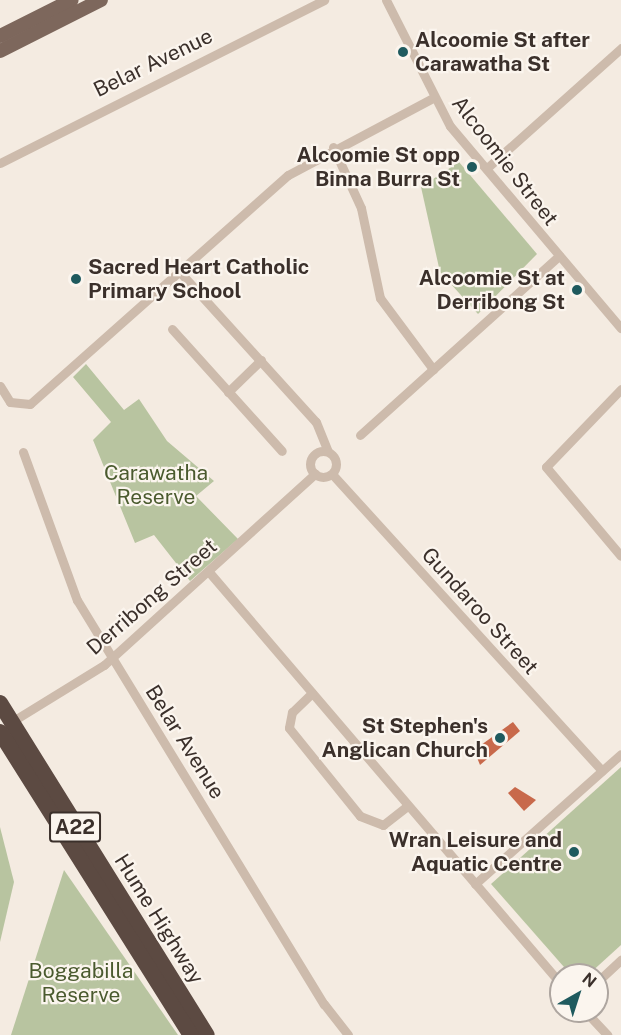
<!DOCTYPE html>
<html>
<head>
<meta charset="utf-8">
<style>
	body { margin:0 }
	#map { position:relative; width:621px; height:1035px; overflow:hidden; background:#f4ebe1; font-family:"Public Sans",sans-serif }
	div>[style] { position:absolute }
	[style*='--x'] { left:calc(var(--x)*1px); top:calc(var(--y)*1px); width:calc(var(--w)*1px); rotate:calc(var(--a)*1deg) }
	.green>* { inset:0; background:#b8c4a0 }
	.building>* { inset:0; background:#c8694b }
	.street>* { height:9px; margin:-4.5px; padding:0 4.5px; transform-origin:4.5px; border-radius:4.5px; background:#cdbbac }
	.street>.ring { margin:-4.5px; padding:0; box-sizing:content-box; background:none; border:9px solid #cdbbac; border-radius:50% }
	.primary>* { height:14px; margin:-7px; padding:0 7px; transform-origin:7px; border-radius:7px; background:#7d675c }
	.highway>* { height:16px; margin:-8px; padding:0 8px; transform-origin:8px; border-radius:8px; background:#5c4a42 }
	.dots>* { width:16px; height:16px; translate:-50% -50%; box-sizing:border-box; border:3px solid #fbf5ee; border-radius:50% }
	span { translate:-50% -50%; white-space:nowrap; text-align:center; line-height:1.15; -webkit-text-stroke:4.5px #fbf5ee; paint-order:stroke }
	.shield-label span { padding:2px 4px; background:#fbf5ee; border:2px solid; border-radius:4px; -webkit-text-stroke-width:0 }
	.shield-label { font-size:20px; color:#3b302b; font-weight:700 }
	.poi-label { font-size:21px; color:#3b302b; font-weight:700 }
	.left { translate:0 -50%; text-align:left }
	.right { translate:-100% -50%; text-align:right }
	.street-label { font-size:21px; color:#3b302b }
	.park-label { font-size:21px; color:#4a5a2e }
	.north { position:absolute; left:549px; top:963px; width:60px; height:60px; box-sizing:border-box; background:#fbf5ee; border:2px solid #aea6a0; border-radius:50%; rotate:39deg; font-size:16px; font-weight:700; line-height:24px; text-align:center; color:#3b302b }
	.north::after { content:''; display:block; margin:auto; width:21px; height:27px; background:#1f5a5e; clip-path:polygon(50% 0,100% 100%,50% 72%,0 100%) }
</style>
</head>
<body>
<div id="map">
	<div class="green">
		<div style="clip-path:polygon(459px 162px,537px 254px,478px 314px,440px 272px,421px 187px)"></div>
		<div style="clip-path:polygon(86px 364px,124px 410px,139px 399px,167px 441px,214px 481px,196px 496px,238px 539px,190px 581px,154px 535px,135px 543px,93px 440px,111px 422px,73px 377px)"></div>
		<div style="clip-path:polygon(621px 767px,621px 945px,588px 975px,571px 975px,491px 884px)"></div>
		<div style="clip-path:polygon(0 827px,14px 882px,0 942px)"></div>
		<div style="clip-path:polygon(64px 870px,178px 1035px,11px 1035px)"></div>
	</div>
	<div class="building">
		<div style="clip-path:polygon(513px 722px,520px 731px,480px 765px,474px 750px)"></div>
		<div style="clip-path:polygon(515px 787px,536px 800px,524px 811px,508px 793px)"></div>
	</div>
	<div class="street">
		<div style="--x:386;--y:0;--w:141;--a:63.1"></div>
		<div style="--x:450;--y:126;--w:265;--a:49.8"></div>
		<div style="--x:333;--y:147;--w:67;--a:65.3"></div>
		<div style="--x:361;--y:208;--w:92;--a:78.1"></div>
		<div style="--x:380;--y:298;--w:89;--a:53.3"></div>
		<div style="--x:0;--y:163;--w:363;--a:-26.7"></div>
		<div style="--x:487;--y:168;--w:180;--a:-41.8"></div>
		<div style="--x:178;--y:270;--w:205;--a:47.8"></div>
		<div style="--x:316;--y:422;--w:32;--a:68"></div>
		<div style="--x:172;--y:329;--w:164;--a:48"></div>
		<div style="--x:0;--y:386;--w:19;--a:58"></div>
		<div style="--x:10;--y:402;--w:20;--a:6"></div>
		<div style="--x:30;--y:404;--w:345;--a:-41.6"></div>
		<div style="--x:288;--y:175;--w:164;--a:-28"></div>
		<div style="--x:621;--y:389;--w:108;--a:133.9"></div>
		<div style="--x:546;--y:467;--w:116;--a:49.9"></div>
		<div style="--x:228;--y:392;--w:46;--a:-44.1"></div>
		<div style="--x:360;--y:435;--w:268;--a:-42"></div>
		<div class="ring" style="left:310px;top:451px;width:17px;height:17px"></div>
		<div style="--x:23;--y:452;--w:158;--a:70"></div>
		<div style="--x:77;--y:600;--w:474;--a:58.6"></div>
		<div style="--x:324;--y:1004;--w:39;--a:52"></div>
		<div style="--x:332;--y:474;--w:401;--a:47.7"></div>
		<div style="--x:209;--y:572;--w:542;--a:49.49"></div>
		<div style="--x:312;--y:693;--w:28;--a:136"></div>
		<div style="--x:292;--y:712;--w:16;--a:101"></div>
		<div style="--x:289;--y:728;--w:113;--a:51.1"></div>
		<div style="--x:360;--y:816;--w:25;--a:21"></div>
		<div style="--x:383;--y:825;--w:31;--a:-38"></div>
		<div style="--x:8;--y:724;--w:113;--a:-31.6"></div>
		<div style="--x:104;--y:665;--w:285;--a:-42.2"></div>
		<div style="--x:475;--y:884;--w:195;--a:-41.7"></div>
		<div style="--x:597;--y:982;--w:33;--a:-43"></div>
		<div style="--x:585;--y:1011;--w:33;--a:47"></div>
	</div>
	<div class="primary">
		<div style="--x:0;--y:36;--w:80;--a:-26.6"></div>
		<div style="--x:0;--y:51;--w:113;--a:-26.8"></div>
	</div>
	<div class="highway">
		<div style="--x:0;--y:703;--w:391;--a:58.1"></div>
		<div style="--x:0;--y:732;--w:358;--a:57.8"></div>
	</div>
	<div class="dots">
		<div style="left:403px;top:52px;background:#1f5a5e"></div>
		<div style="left:472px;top:167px;background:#1f5a5e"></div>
		<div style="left:76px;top:279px;background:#1f5a5e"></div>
		<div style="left:577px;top:290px;background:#1f5a5e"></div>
		<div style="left:500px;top:738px;background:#1f5a5e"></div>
		<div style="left:574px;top:852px;background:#1f5a5e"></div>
	</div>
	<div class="shield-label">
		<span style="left:75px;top:827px">A22</span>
	</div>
	<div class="poi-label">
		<span class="left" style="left:415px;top:52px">Alcoomie St after<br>Carawatha St</span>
		<span class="right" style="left:460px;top:167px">Alcoomie St opp<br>Binna Burra St</span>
		<span class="left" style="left:88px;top:279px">Sacred Heart Catholic<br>Primary School</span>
		<span class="right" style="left:565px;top:290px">Alcoomie St at<br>Derribong St</span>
		<span class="right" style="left:488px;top:738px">St Stephen's<br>Anglican Church</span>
		<span class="right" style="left:562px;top:852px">Wran Leisure and<br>Aquatic Centre</span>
	</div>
	<div class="street-label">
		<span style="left:153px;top:63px;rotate:-26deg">Belar Avenue</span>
		<span style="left:505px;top:161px;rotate:52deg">Alcoomie Street</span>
		<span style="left:152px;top:597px;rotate:-41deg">Derribong Street</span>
		<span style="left:480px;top:611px;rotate:48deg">Gundaroo Street</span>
		<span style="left:185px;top:742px;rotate:58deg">Belar Avenue</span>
		<span style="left:159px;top:919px;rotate:58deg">Hume Highway</span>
	</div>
	<div class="park-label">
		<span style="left:156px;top:485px">Carawatha<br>Reserve</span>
		<span style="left:81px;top:983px">Boggabilla<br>Reserve</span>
	</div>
	<div class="north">N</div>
</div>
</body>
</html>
